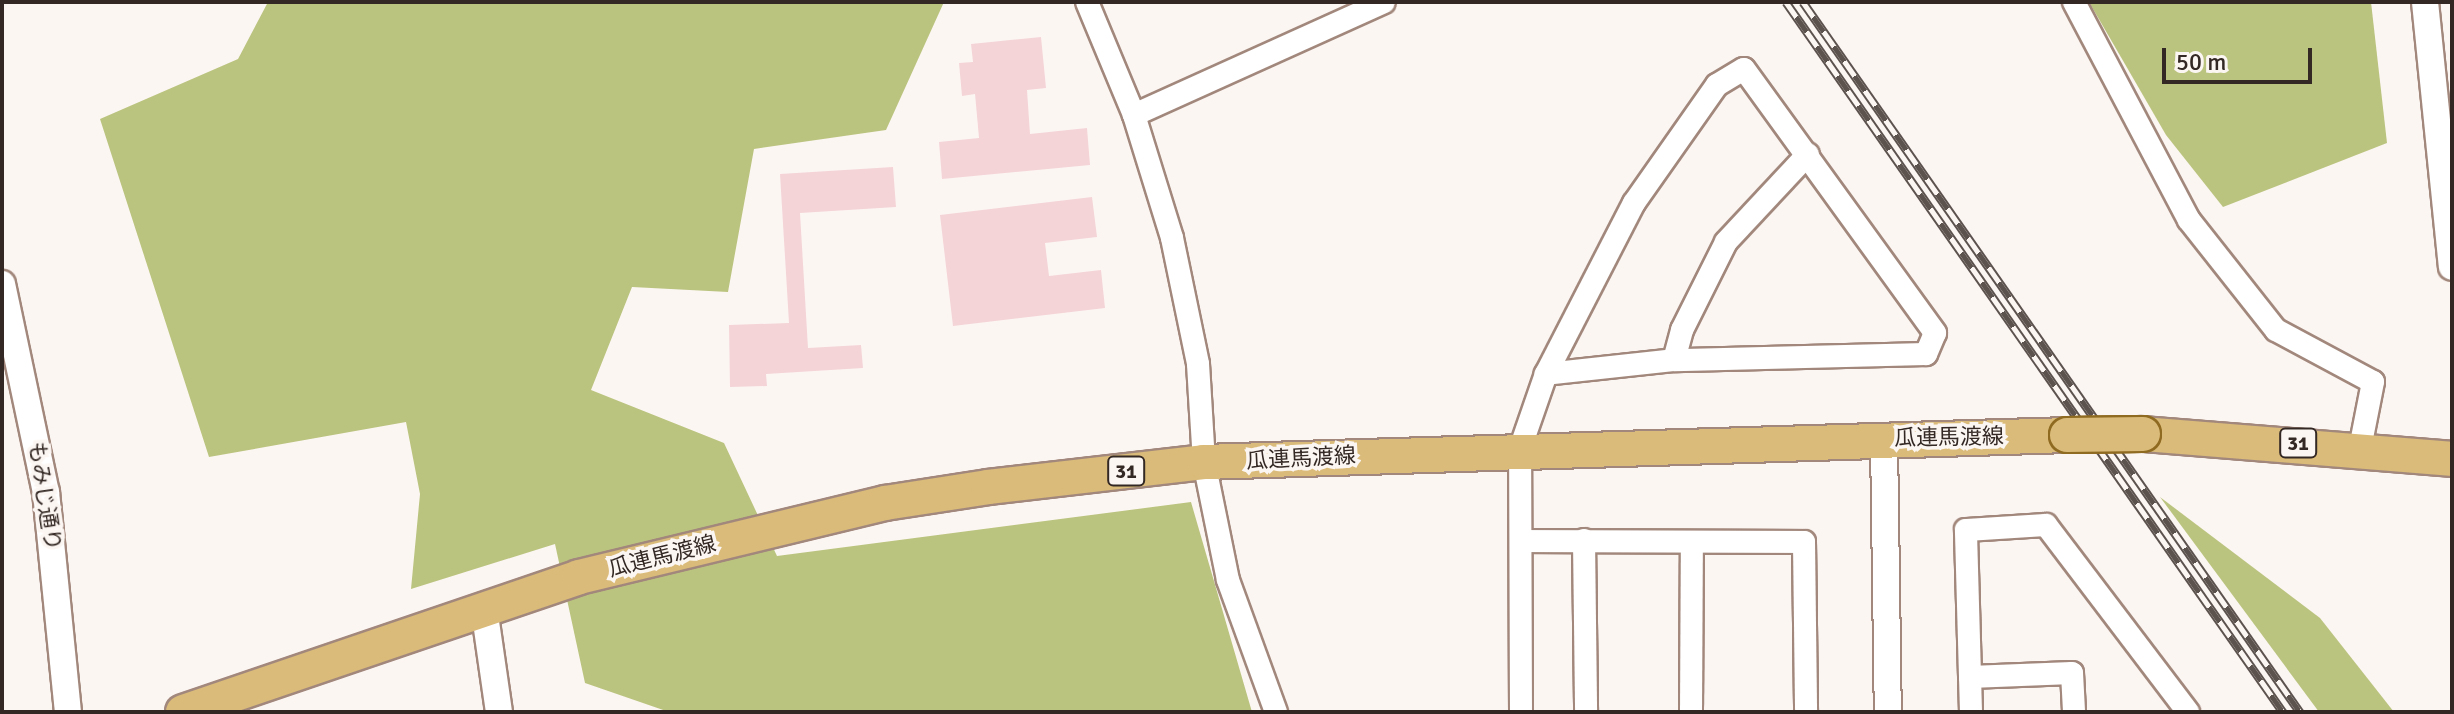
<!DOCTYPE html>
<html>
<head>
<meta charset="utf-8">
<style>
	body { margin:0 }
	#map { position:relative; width:2454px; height:714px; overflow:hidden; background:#fcf6f3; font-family:Signika,"Noto Sans JP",sans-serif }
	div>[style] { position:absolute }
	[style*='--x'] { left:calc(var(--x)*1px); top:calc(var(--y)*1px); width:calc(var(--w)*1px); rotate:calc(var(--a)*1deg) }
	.forest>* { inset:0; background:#bbc47f }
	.building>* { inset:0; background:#f4d4d7 }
	.roads { filter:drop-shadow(2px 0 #a2887c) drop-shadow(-2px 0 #a2887c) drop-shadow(0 2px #a2887c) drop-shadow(0 -2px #a2887c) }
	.minor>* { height:22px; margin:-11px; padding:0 11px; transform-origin:11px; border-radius:11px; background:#fff }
	.tertiary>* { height:26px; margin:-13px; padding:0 13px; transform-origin:13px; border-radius:13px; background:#fff }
	.primary>* { height:34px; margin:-17px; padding:0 17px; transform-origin:17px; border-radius:17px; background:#dabb79 }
	.rail>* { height:9px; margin-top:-4.5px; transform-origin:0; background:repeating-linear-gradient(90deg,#fcf6f3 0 18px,#5c524e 0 36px); box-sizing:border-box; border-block:2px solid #5c524e }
	.bridges { filter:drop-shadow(2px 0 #8f6a21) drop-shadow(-2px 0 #8f6a21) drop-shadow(0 2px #8f6a21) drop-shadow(0 -2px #8f6a21) }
	.primary-bridge>* { height:34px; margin:-17px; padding:0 17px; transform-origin:17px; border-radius:17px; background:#dabb79 }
	span { translate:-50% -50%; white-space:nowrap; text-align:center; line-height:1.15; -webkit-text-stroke:7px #fcf6f3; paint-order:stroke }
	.shield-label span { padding:2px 6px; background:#fcf6f3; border:2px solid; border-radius:6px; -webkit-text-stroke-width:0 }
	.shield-label { font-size:20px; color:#332823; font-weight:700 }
	.street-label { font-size:22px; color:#332823 }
	.frame { position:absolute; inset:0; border:4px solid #332823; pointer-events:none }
	.scale { position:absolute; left:2162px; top:48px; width:150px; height:36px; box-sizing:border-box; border:4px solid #332823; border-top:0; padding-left:10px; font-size:24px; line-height:28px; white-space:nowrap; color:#332823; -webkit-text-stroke:6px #fcf6f3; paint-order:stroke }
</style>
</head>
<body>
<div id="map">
	<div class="forest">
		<div style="clip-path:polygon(268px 2px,944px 2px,886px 130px,754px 149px,728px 292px,632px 287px,591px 390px,724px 443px,777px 556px,1191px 502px,1252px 712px,669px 712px,585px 683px,555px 544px,411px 589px,420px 494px,406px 422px,209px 457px,100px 119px,238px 59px)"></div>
		<div style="clip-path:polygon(2089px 2px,2371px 2px,2387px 143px,2223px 207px,2166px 135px)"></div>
		<div style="clip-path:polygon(2160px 497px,2320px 618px,2394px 712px,2319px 712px)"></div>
	</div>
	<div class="building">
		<div style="clip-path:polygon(1041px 37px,1046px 88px,1027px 90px,1030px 134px,1087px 128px,1090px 165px,942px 179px,939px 142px,979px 138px,975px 94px,962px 96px,959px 63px,973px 62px,971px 44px)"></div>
		<div style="clip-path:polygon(893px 167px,896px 207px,800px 213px,808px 348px,861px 345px,863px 368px,766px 374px,767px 386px,730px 387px,729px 325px,789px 323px,780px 174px)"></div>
		<div style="clip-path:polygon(1092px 197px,1097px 237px,1045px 243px,1049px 276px,1101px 270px,1105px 308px,953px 326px,940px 215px)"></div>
	</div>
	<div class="roads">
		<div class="minor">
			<div style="--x:1087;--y:2;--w:122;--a:67.4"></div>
			<div style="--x:1134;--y:115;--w:129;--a:72.8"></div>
			<div style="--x:1172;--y:238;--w:129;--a:78.3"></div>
			<div style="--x:1198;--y:364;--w:98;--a:86.5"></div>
			<div style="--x:1204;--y:462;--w:120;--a:78.5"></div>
			<div style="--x:1228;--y:580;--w:140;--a:70"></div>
			<div style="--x:2074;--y:2;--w:246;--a:62.2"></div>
			<div style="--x:2189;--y:220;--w:140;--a:51.7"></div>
			<div style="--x:2276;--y:330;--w:110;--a:28.2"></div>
			<div style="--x:2373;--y:382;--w:67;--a:101.1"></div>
			<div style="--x:1134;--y:115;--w:274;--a:-24.3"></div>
			<div style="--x:1674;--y:360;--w:31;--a:-75"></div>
			<div style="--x:1682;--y:330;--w:98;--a:-63.4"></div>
			<div style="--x:1726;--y:242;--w:120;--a:-47"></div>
			<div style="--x:1584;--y:540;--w:172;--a:89.3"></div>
			<div style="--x:1523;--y:541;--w:281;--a:0.2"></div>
			<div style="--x:1804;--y:542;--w:170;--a:89.3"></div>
			<div style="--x:1970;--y:677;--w:102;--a:-2.2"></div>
			<div style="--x:2072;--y:673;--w:39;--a:87"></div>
			<div style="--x:1521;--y:712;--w:263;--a:-90.2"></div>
			<div style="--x:1520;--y:449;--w:79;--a:-70.9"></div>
			<div style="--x:1546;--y:374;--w:192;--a:-62.8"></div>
			<div style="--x:1634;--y:203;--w:144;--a:-54.9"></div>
			<div style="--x:1717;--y:85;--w:31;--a:-31"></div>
			<div style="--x:1744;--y:69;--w:326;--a:54.1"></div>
			<div style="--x:1935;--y:333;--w:23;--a:113"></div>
			<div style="--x:1926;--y:354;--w:252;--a:178.6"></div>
			<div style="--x:1674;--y:360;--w:129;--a:173.8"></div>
			<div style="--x:1691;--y:712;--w:169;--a:-89.7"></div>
			<div style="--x:1971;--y:712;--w:182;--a:-91.6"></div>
			<div style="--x:1966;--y:530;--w:80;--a:-3.6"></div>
			<div style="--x:2046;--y:525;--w:235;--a:52.8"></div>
		</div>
		<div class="tertiary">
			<div style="--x:2425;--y:2;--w:266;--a:84.2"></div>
			<div style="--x:2;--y:284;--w:213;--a:78.1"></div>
			<div style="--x:46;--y:492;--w:221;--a:84.3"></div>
			<div style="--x:1884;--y:439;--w:273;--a:89.2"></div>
			<div style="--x:484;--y:608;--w:105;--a:81.8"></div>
		</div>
		<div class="primary">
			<div style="--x:2143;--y:434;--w:310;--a:4.6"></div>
			<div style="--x:183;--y:712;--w:418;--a:-18.8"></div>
			<div style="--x:579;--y:577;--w:315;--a:-13.6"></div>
			<div style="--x:885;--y:503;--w:104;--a:-8.8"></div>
			<div style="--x:988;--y:487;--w:217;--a:-6.6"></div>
			<div style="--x:1204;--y:462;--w:863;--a:-1.79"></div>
		</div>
	</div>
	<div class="rail">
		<div style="--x:1786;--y:2;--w:867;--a:55.01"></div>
		<div style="--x:1803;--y:2;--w:867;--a:55.01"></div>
	</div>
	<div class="bridges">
		<div class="primary-bridge">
			<div style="--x:2067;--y:435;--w:76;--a:-0.8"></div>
		</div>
	</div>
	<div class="shield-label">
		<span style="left:2298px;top:443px">31</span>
		<span style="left:1126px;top:471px">31</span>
	</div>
	<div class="street-label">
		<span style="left:1949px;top:437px;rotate:-1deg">瓜連馬渡線</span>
		<span style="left:1301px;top:458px;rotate:-3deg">瓜連馬渡線</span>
		<span style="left:45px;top:496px;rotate:81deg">もみじ通り</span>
		<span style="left:662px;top:556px;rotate:-14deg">瓜連馬渡線</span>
	</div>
	<div class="frame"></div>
	<div class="scale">50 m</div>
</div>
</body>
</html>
